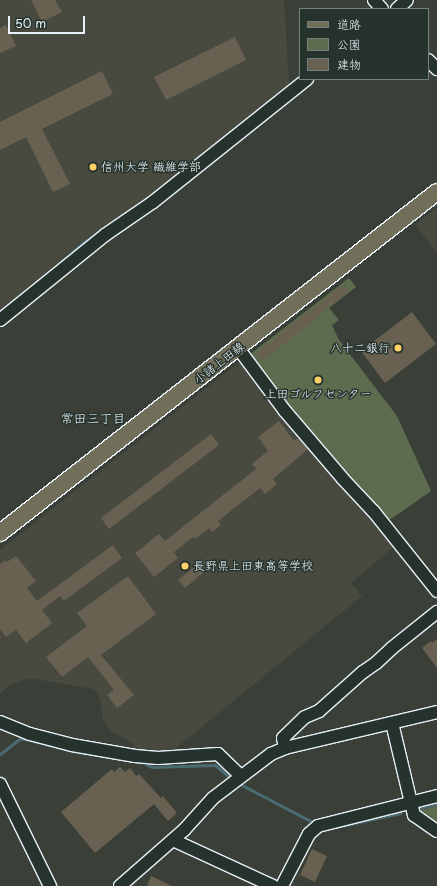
<!DOCTYPE html>
<html>
<head>
<meta charset="utf-8">
<style>
	body { margin:0 }
	#map { position:relative; width:437px; height:886px; overflow:hidden; background:#3a4038; font-family:"Playpen Sans","Klee One",sans-serif }
	div>[style] { position:absolute }
	[style*='--x'] { left:calc(var(--x)*1px); top:calc(var(--y)*1px); width:calc(var(--w)*1px); rotate:calc(var(--a)*1deg) }
	.built>* { inset:0; background:#484a40 }
	.green>* { inset:0; background:#5d6c4e }
	.stream>* { height:3px; margin:-1.5px; padding:0 1.5px; transform-origin:1.5px; border-radius:1.5px; background:#4a6b71 }
	.building>* { inset:0; background:#686051 }
	.roads { filter:drop-shadow(1px 0 #e8f1f8) drop-shadow(-1px 0 #e8f1f8) drop-shadow(0 1px #e8f1f8) drop-shadow(0 -1px #e8f1f8) }
	.minor>* { height:12px; margin:-6px; padding:0 6px; transform-origin:6px; border-radius:6px; background:#26332d }
	.major>* { height:16px; margin:-8px; padding:0 8px; transform-origin:8px; border-radius:8px; background:#716e59 }
	.dots>* { width:11px; height:11px; translate:-50% -50%; box-sizing:border-box; border:2px solid #26332d; border-radius:50% }
	span { translate:-50% -50%; white-space:nowrap; text-align:center; line-height:1.15; -webkit-text-stroke:3px #26332d; paint-order:stroke }
	.poi-label { font-size:12px; color:#e8f1f8 }
	.left { translate:0 -50%; text-align:left }
	.right { translate:-100% -50%; text-align:right }
	.street-label { font-size:12px; color:#e8f1f8 }
	.neighbourhood-label { font-size:13px; color:#e8f1f8 }
	.legend { position:absolute; left:299px; top:8px; width:130px; height:72px; box-sizing:border-box; background:#26332d; border:1px solid #747f7e; margin:0; padding:5px 7px; list-style:none; font-size:12px; color:#e8f1f8 }
	.legend li { display:flex; align-items:center; gap:8px; height:20px }
	.legend b { width:20px; border:1px solid #747f7e }
	.scale { position:absolute; left:8px; top:16px; width:77px; height:18px; box-sizing:border-box; border:2px solid #e8f1f8; border-top:0; padding-left:5px; font-size:12px; line-height:14px; white-space:nowrap; color:#e8f1f8; -webkit-text-stroke:3px #26332d; paint-order:stroke }
</style>
</head>
<body>
<div id="map">
	<div class="built">
		<div style="clip-path:polygon(0 0,284px 0,289px 84px,152px 196px,84px 240px,0 312px)"></div>
		<div style="clip-path:polygon(437px 208px,437px 253px,415px 225px)"></div>
		<div style="clip-path:polygon(242px 360px,396px 545px,351px 583px,362px 596px,171px 752px,153px 753px,136px 750px,134px 745px,129px 741px,112px 732px,103px 720px,100px 699px,97px 693px,93px 689px,29px 678px,8px 686px,0 695px,0 550px)"></div>
	</div>
	<div class="green">
		<div style="clip-path:polygon(349px 278px,356px 287px,329px 308px,339px 320px,332px 325px,339px 340px,397px 416px,431px 491px,394px 517px,386px 521px,350px 481px,248px 356px)"></div>
		<div style="clip-path:polygon(437px 806px,437px 828px,417px 815px,419px 810px)"></div>
	</div>
	<div class="stream">
		<div style="--x:35;--y:284;--w:66;--a:-40.7"></div>
		<div style="--x:85;--y:241;--w:54;--a:-33.7"></div>
		<div style="--x:0;--y:754;--w:24;--a:-38"></div>
		<div style="--x:19;--y:739;--w:6;--a:0"></div>
		<div style="--x:25;--y:739;--w:49;--a:14.3"></div>
		<div style="--x:72;--y:751;--w:50;--a:9.3"></div>
		<div style="--x:142;--y:762;--w:11;--a:27"></div>
		<div style="--x:152;--y:767;--w:63;--a:-1.8"></div>
		<div style="--x:215;--y:765;--w:23;--a:40"></div>
		<div style="--x:238;--y:783;--w:88;--a:27.7"></div>
		<div style="--x:418;--y:808;--w:19;--a:-12"></div>
		<div style="--x:336;--y:827;--w:66;--a:-12.3"></div>
	</div>
	<div class="building">
		<div style="clip-path:polygon(31px 0,55px 0,62px 12px,42px 22px)"></div>
		<div style="clip-path:polygon(6px 25px,16px 46px,0 53px,0 28px)"></div>
		<div style="clip-path:polygon(235px 37px,246px 60px,166px 100px,154px 77px)"></div>
		<div style="clip-path:polygon(102px 71px,113px 94px,42px 129px,70px 184px,53px 192px,26px 137px,0 150px,0 122px)"></div>
		<div style="clip-path:polygon(344px 284px,349px 291px,319px 314px,320px 316px,262px 361px,256px 353px)"></div>
		<div style="clip-path:polygon(412px 312px,436px 344px,385px 383px,361px 351px)"></div>
		<div style="clip-path:polygon(279px 421px,294px 441px,298px 438px,308px 449px,273px 479px,277px 484px,265px 494px,260px 488px,218px 521px,221px 525px,212px 532px,209px 528px,195px 539px,193px 537px,174px 552px,178px 558px,154px 577px,135px 553px,159px 534px,165px 541px,256px 469px,252px 464px,268px 451px,258px 437px)"></div>
		<div style="clip-path:polygon(211px 434px,219px 445px,109px 529px,101px 518px)"></div>
		<div style="clip-path:polygon(113px 545px,122px 558px,64px 601px,60px 596px,42px 610px,52px 623px,26px 643px,16px 630px,6px 637px,0 629px,0 564px,6px 560px,7px 562px,16px 556px,36px 581px,27px 588px,37px 601px)"></div>
		<div style="clip-path:polygon(203px 560px,209px 568px,185px 588px,178px 580px)"></div>
		<div style="clip-path:polygon(128px 576px,156px 614px,101px 655px,134px 695px,117px 708px,107px 695px,114px 690px,88px 657px,62px 677px,46px 657px,87px 626px,77px 613px)"></div>
		<div style="clip-path:polygon(437px 639px,437px 668px,422px 648px,431px 641px,432px 643px)"></div>
		<div style="clip-path:polygon(120px 767px,125px 772px,130px 768px,136px 776px,139px 774px,161px 798px,163px 796px,177px 813px,168px 821px,154px 804px,95px 853px,61px 812px,112px 769px,114px 772px)"></div>
		<div style="clip-path:polygon(312px 849px,327px 856px,315px 882px,300px 875px)"></div>
		<div style="clip-path:polygon(151px 876px,172px 886px,147px 886px)"></div>
	</div>
	<div class="roads">
		<div class="minor">
			<div style="--x:374;--y:0;--w:12;--a:48"></div>
			<div style="--x:397;--y:9;--w:13;--a:-42"></div>
			<div style="--x:428;--y:60;--w:13;--a:45"></div>
			<div style="--x:0;--y:320;--w:135;--a:-39"></div>
			<div style="--x:105;--y:235;--w:58;--a:-34.5"></div>
			<div style="--x:153;--y:202;--w:197;--a:-38.6"></div>
			<div style="--x:238;--y:348;--w:79;--a:53.3"></div>
			<div style="--x:285;--y:411;--w:89;--a:49.5"></div>
			<div style="--x:343;--y:479;--w:45;--a:46.8"></div>
			<div style="--x:374;--y:512;--w:101;--a:51.4"></div>
			<div style="--x:0;--y:722;--w:32;--a:22"></div>
			<div style="--x:30;--y:734;--w:43;--a:14.7"></div>
			<div style="--x:72;--y:745;--w:64;--a:9.9"></div>
			<div style="--x:135;--y:756;--w:23;--a:5"></div>
			<div style="--x:158;--y:758;--w:60;--a:-3.8"></div>
			<div style="--x:218;--y:754;--w:32;--a:44"></div>
			<div style="--x:392;--y:723;--w:95;--a:76.6"></div>
			<div style="--x:414;--y:815;--w:28;--a:35"></div>
			<div style="--x:285;--y:748;--w:10;--a:-101"></div>
			<div style="--x:283;--y:738;--w:30;--a:-44"></div>
			<div style="--x:305;--y:717;--w:15;--a:-23"></div>
			<div style="--x:319;--y:711;--w:59;--a:-41.6"></div>
			<div style="--x:363;--y:672;--w:16;--a:-35"></div>
			<div style="--x:376;--y:663;--w:22;--a:-43"></div>
			<div style="--x:392;--y:648;--w:58;--a:-38.7"></div>
			<div style="--x:0;--y:784;--w:114;--a:63.9"></div>
			<div style="--x:173;--y:840;--w:110;--a:24.7"></div>
			<div style="--x:120;--y:886;--w:85;--a:-41.2"></div>
			<div style="--x:184;--y:830;--w:43;--a:-47.8"></div>
			<div style="--x:213;--y:798;--w:73;--a:-37.2"></div>
			<div style="--x:271;--y:754;--w:15;--a:-23"></div>
			<div style="--x:285;--y:748;--w:156;--a:-13.3"></div>
			<div style="--x:282;--y:886;--w:59;--a:-62.6"></div>
			<div style="--x:309;--y:834;--w:12;--a:-42"></div>
			<div style="--x:318;--y:826;--w:123;--a:-14.1"></div>
		</div>
		<div class="major">
			<div style="--x:0;--y:533;--w:554;--a:-37.97"></div>
		</div>
	</div>
	<div class="dots">
		<div style="left:93px;top:167px;background:#ffd166"></div>
		<div style="left:398px;top:348px;background:#ffd166"></div>
		<div style="left:318px;top:380px;background:#ffd166"></div>
		<div style="left:185px;top:566px;background:#ffd166"></div>
	</div>
	<div class="poi-label">
		<span class="left" style="left:101px;top:167px">信州大学 繊維学部</span>
		<span class="right" style="left:390px;top:348px">八十二銀行</span>
		<span style="left:318px;top:394px">上田ゴルフセンター</span>
		<span class="left" style="left:193px;top:566px">長野県上田東高等学校</span>
	</div>
	<div class="street-label">
		<span style="left:219px;top:363px;rotate:-38deg">小諸上田線</span>
	</div>
	<div class="neighbourhood-label">
		<span style="left:93px;top:418px">常田三丁目</span>
	</div>
	<ul class="legend">
	<li><b style="height:5px;background:#716e59"></b>道路</li>
	<li><b style="height:11px;background:#5d6c4e"></b>公園</li>
	<li><b style="height:11px;background:#686051"></b>建物</li>
	</ul>
	<div class="scale">50 m</div>
</div>
</body>
</html>
